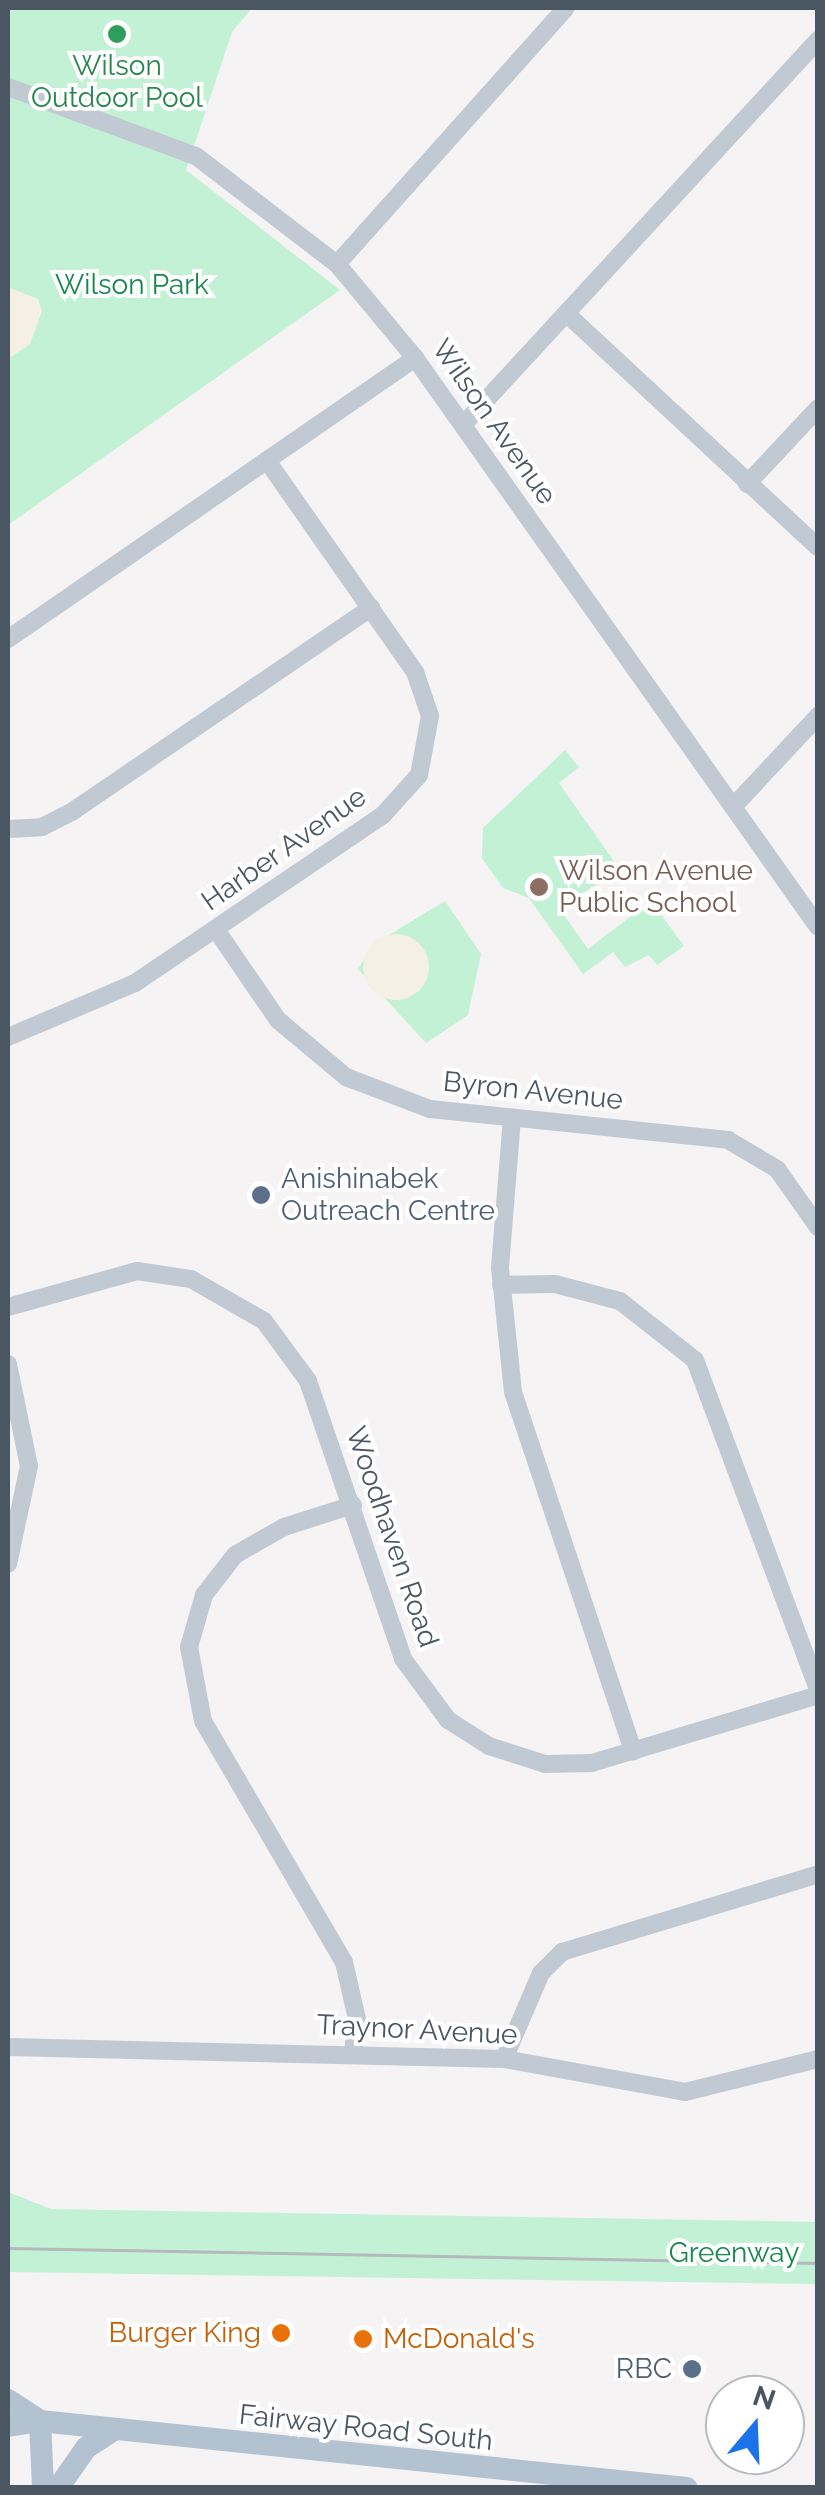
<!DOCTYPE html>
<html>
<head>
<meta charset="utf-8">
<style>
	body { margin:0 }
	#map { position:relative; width:825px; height:2495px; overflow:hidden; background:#f5f3f3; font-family:Raleway,sans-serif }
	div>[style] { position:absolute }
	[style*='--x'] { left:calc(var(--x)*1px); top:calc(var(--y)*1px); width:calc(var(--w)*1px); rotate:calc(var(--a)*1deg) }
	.green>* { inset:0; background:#c3f1d5 }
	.sand>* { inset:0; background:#f5f0e5 }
	.round { border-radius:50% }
	.minor>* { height:18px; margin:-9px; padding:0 9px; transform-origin:9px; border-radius:9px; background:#c1cad2 }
	.major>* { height:22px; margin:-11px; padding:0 11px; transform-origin:11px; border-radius:11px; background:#b3c2d1 }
	.tram>* { height:2.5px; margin:-1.25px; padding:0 1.25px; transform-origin:1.25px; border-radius:1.25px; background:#b5b8bd }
	.dots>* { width:28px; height:28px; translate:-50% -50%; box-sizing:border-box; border:5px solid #fff; border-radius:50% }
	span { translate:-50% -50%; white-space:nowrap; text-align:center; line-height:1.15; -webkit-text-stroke:8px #fff; paint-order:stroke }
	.leisure-label { font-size:28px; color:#27864d }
	.park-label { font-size:28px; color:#17864f }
	.street-label { font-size:28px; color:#4a5661 }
	.education-label { font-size:28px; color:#785e54 }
	.left { translate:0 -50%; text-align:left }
	.service-label { font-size:28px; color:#4e5e75 }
	.right { translate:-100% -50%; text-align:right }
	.food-label { font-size:28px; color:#c56008 }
	.frame { position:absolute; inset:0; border:10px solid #4a5661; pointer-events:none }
	.north { position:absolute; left:705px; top:2375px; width:100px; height:100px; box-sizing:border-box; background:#fff; border:2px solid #b7bbc0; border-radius:50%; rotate:19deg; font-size:28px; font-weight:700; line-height:40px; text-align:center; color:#4a5661 }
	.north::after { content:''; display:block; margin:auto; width:35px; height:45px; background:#1a73e8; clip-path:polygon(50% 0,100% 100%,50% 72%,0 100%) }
</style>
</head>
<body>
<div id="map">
	<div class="green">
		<div style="clip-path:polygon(8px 8px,252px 8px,232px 32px,186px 170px,340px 290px,8px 525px)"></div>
		<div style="clip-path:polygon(565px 750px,579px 767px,559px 783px,620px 870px,559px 908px,588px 949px,651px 901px,684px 946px,657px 965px,649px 955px,625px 967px,613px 952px,583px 974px,529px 898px,503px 888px,482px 858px,483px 828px)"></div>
		<div style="clip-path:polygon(445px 901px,481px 954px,468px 1015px,426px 1043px,358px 969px,374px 944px)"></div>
		<div style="clip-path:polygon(8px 2192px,51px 2209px,817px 2222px,817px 2284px,8px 2272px)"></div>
	</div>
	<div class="sand">
		<div style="clip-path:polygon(8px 287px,38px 299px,42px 311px,30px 344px,8px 359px)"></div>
		<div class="round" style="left:363px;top:934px;width:66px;height:66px"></div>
	</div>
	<div class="minor">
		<div style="--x:8;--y:87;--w:200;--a:20.2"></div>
		<div style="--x:196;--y:156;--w:178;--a:37.5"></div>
		<div style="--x:337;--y:264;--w:122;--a:50.3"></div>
		<div style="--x:415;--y:358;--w:697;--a:54.69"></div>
		<div style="--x:337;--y:264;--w:343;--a:-48.2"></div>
		<div style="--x:568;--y:315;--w:341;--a:42.9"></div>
		<div style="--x:463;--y:425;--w:524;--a:-47.32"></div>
		<div style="--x:747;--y:484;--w:104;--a:-46.9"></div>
		<div style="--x:8;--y:639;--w:495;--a:-34.6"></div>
		<div style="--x:733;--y:807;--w:125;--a:-47"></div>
		<div style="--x:8;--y:829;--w:34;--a:-3"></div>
		<div style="--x:42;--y:827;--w:35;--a:-27"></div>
		<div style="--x:73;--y:811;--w:361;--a:-34.3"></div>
		<div style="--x:217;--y:931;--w:108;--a:55.6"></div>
		<div style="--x:278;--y:1020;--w:89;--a:40"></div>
		<div style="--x:346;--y:1077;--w:90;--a:20.9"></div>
		<div style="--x:430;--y:1109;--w:300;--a:5.9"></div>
		<div style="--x:728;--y:1140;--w:57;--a:30.6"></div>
		<div style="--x:777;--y:1169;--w:71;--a:54.7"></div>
		<div style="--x:8;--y:1037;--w:138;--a:-23"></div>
		<div style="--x:135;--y:983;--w:300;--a:-34.1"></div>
		<div style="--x:383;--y:815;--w:54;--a:-48"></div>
		<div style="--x:419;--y:775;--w:60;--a:-79.4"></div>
		<div style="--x:430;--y:716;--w:46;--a:-108.8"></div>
		<div style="--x:415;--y:672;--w:258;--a:-125"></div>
		<div style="--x:512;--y:1118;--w:150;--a:94.6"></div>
		<div style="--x:500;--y:1268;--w:125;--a:84"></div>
		<div style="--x:513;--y:1392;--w:379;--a:71.5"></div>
		<div style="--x:501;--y:1285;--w:54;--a:-1.1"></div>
		<div style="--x:555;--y:1284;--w:67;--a:14.7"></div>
		<div style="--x:620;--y:1301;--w:95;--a:38.2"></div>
		<div style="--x:695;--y:1360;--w:351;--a:69.5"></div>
		<div style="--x:8;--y:1307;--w:134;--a:-15.6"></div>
		<div style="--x:137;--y:1271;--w:55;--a:8.4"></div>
		<div style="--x:191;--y:1279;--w:84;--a:29.9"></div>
		<div style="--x:264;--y:1321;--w:74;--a:53.7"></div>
		<div style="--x:308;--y:1381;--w:294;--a:71.1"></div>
		<div style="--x:403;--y:1659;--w:76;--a:53.6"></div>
		<div style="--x:448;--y:1720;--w:49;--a:32.4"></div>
		<div style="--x:489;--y:1746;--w:59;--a:17.8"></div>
		<div style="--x:545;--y:1764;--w:47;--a:-1.2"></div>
		<div style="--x:592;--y:1763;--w:236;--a:-16.7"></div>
		<div style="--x:8;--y:1364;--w:104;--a:78.4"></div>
		<div style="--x:29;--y:1466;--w:100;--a:102.1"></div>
		<div style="--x:353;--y:1505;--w:72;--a:162.3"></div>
		<div style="--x:284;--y:1527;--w:56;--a:150.3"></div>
		<div style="--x:235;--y:1555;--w:51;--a:127.8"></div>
		<div style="--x:204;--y:1595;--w:54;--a:106.1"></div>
		<div style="--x:189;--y:1647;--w:75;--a:79.3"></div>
		<div style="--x:203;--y:1721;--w:279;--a:59.7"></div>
		<div style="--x:344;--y:1962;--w:58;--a:77.2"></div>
		<div style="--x:357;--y:2019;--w:34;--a:97"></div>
		<div style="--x:8;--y:2047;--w:496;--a:1.4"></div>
		<div style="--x:504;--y:2059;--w:184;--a:10.3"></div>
		<div style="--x:685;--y:2092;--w:137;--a:-13.9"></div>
		<div style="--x:504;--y:2059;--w:94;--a:-66.7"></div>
		<div style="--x:541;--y:1973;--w:30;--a:-45"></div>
		<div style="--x:562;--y:1952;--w:268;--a:-16.9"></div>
	</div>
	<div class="major">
		<div style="--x:8;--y:2400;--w:38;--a:33"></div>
		<div style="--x:40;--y:2421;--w:67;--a:87.4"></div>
		<div style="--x:8;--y:2426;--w:32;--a:-9"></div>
		<div style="--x:40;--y:2421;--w:650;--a:5.91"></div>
		<div style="--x:58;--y:2488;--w:49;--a:-55"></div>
		<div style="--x:86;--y:2448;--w:31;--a:-33"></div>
	</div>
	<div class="tram">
		<div style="--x:8;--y:2248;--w:810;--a:1.06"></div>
	</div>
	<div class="dots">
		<div style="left:117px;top:34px;background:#2e9e5b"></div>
		<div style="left:539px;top:887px;background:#8d6e63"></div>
		<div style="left:261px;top:1195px;background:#5c6f8a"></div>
		<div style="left:281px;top:2333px;background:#e8710a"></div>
		<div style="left:363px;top:2339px;background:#e8710a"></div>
		<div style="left:692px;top:2369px;background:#5c6f8a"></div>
	</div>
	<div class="leisure-label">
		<span style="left:117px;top:82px">Wilson<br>Outdoor Pool</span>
	</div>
	<div class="park-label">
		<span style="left:132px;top:285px">Wilson Park</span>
		<span style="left:734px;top:2253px">Greenway</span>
	</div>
	<div class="street-label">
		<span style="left:494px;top:422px;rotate:55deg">Wilson Avenue</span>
		<span style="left:284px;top:849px;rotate:-35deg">Harber Avenue</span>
		<span style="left:533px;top:1091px;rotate:6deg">Byron Avenue</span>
		<span style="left:392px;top:1537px;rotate:71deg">Woodhaven Road</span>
		<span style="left:417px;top:2030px;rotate:3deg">Traynor Avenue</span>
		<span style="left:366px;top:2428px;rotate:6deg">Fairway Road South</span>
	</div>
	<div class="education-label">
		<span class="left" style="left:559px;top:887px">Wilson Avenue<br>Public School</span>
	</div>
	<div class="service-label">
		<span class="left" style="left:281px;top:1195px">Anishinabek<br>Outreach Centre</span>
		<span class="right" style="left:672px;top:2369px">RBC</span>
	</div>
	<div class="food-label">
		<span class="right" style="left:261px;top:2333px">Burger King</span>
		<span class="left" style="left:383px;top:2339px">McDonald's</span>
	</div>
	<div class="frame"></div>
	<div class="north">N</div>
</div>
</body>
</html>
